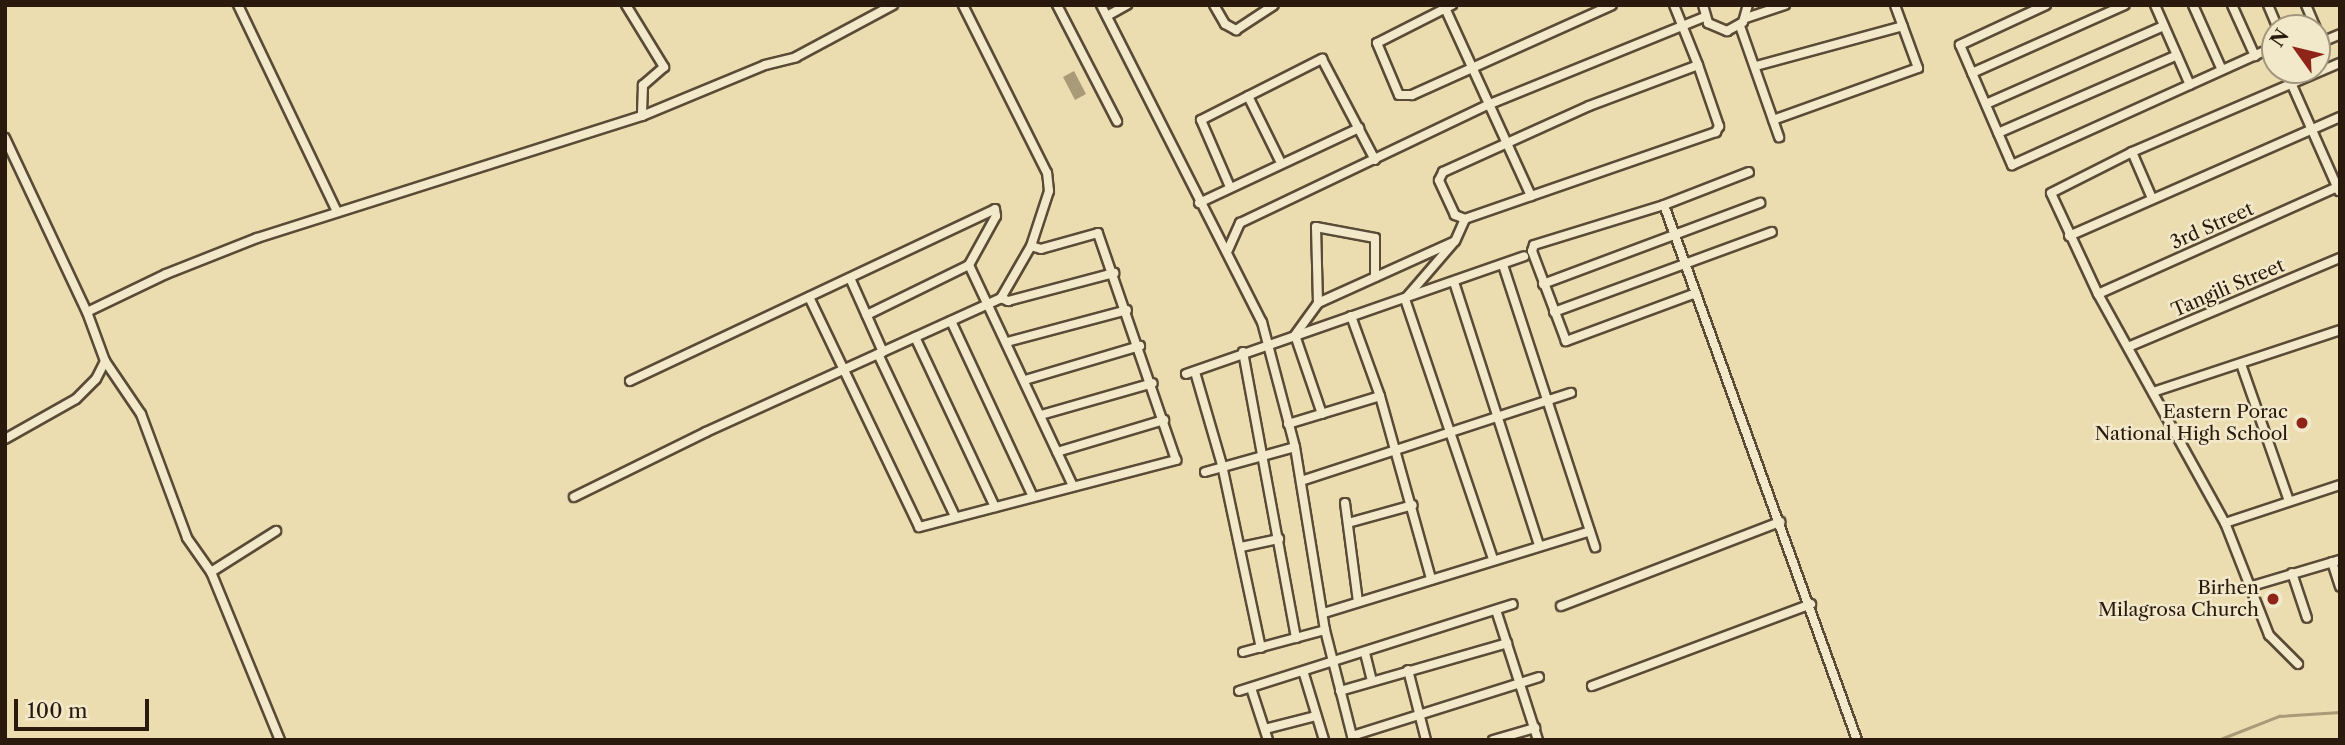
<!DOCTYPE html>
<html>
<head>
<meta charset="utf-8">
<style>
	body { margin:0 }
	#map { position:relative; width:2345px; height:745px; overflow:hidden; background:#ebddaf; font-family:"Libre Caslon Text",serif }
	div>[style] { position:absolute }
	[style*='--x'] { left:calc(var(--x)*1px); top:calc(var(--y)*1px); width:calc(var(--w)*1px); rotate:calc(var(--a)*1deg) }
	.water>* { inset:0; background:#a99a78 }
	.stream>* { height:2.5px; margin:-1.25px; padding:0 1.25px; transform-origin:1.25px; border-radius:1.25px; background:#a99a78 }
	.roads { filter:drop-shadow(2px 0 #5a4a36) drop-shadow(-2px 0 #5a4a36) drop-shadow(0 2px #5a4a36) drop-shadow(0 -2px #5a4a36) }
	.minor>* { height:8px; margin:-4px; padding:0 4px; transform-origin:4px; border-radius:4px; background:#f2e9cb }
	.dots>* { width:19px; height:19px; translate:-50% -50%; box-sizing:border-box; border:4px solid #f2e9cb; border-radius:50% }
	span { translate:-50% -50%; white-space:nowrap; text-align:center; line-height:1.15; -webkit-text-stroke:5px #f2e9cb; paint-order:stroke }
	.street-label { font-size:19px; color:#2a190d }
	.poi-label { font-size:19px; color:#2a190d }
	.right { translate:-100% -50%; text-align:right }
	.frame { position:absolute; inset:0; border:7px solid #2a190d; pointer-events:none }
	.north { position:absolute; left:2261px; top:14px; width:70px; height:70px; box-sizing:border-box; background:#f2e9cb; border:2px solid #a2967f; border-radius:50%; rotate:304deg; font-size:19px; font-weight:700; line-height:28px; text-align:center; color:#2a190d }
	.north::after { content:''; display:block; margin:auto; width:24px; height:32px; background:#8f2418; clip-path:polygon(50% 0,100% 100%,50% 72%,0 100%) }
	.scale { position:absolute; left:14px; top:699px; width:135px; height:32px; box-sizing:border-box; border:4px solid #2a190d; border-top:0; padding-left:9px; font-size:21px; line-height:24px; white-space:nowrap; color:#2a190d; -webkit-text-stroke:5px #f2e9cb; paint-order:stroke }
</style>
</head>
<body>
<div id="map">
	<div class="water">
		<div style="clip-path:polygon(1074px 71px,1086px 94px,1075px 100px,1063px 77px)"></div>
	</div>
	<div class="stream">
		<div style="--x:2218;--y:740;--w:66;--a:-21.5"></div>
		<div style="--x:2279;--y:716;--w:61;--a:-3.8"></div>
	</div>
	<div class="roads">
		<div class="minor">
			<div style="--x:238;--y:5;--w:229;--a:64.4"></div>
			<div style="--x:626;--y:5;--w:73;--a:58.5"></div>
			<div style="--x:664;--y:67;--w:28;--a:139"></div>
			<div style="--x:643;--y:85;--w:31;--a:92"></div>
			<div style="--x:1057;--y:5;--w:131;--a:62.7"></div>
			<div style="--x:1101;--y:5;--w:356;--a:63.1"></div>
			<div style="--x:1262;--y:322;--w:129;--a:75.2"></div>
			<div style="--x:1295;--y:447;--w:185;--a:80.7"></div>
			<div style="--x:1325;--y:630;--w:114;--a:75.7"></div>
			<div style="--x:1214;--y:5;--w:22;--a:60"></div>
			<div style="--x:1225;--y:24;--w:13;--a:29"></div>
			<div style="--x:1236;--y:30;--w:45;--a:-33.3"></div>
			<div style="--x:1452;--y:5;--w:84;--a:153.1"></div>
			<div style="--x:1377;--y:43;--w:56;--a:67.1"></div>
			<div style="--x:1399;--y:95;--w:13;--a:0"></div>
			<div style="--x:1412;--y:95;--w:219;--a:-24.2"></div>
			<div style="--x:1674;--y:5;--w:65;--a:68.2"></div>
			<div style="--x:1698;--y:65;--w:65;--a:71"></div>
			<div style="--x:1719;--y:126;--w:7;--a:117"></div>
			<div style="--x:1716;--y:132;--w:266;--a:160.9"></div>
			<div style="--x:1465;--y:219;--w:11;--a:-158"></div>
			<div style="--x:1455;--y:215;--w:38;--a:-115"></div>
			<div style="--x:1439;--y:180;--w:9;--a:-63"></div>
			<div style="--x:1443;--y:172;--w:160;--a:-24.3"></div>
			<div style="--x:1589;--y:106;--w:116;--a:-20.6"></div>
			<div style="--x:1703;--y:5;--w:19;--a:74"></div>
			<div style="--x:1708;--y:23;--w:21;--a:23"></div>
			<div style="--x:1727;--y:31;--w:18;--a:-29"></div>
			<div style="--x:1743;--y:22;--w:18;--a:-74"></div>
			<div style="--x:2046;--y:5;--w:95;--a:155.1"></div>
			<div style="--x:1960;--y:45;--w:131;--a:66.6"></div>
			<div style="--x:2012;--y:165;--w:289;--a:-24.3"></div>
			<div style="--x:2155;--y:5;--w:87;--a:66.4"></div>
			<div style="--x:2193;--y:5;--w:71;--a:66"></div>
			<div style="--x:2232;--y:5;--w:56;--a:65.7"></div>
			<div style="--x:2268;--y:5;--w:25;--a:67"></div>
			<div style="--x:2306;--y:5;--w:25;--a:67"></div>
			<div style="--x:1445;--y:8;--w:207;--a:65.4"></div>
			<div style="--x:1107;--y:16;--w:23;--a:-29"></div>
			<div style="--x:1746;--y:18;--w:41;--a:-18.4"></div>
			<div style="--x:1740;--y:26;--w:118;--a:70.6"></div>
			<div style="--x:2317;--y:44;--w:25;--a:-23"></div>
			<div style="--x:1756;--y:66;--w:152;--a:-15.2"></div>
			<div style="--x:1972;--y:73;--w:167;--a:-24"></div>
			<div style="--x:2292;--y:85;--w:116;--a:66.1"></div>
			<div style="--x:1248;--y:96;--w:72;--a:63.8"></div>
			<div style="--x:1986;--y:104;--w:194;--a:-23.7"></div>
			<div style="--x:1773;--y:120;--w:154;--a:-19.7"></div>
			<div style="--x:1918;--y:68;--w:67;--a:-110.1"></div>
			<div style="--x:1998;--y:133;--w:195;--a:-23.5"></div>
			<div style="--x:5;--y:138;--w:192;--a:64.8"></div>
			<div style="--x:87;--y:312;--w:52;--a:69.8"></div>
			<div style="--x:105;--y:361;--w:64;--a:55.8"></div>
			<div style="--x:141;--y:414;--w:132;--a:69.6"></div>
			<div style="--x:187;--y:538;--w:42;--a:54.8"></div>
			<div style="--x:211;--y:572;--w:182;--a:67.7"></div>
			<div style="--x:2132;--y:152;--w:48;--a:66.6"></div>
			<div style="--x:1230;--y:187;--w:73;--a:-113.4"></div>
			<div style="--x:1201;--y:120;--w:136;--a:-26.8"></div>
			<div style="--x:1322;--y:59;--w:114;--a:62.3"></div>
			<div style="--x:1199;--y:203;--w:177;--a:-25.1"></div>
			<div style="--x:1664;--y:205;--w:569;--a:70.16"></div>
			<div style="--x:1465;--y:219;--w:24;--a:114"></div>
			<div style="--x:1455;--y:241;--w:77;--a:130.8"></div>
			<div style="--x:1405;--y:299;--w:274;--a:71.3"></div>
			<div style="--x:2069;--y:236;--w:296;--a:-23.7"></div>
			<div style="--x:1227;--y:252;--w:32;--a:-66"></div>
			<div style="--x:1240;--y:223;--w:277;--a:-25.5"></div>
			<div style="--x:1490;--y:104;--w:231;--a:-22.1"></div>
			<div style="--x:969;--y:265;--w:244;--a:64.8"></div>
			<div style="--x:1503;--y:265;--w:297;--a:71.9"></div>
			<div style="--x:850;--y:278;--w:81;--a:66"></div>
			<div style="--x:1454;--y:282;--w:276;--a:72.1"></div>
			<div style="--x:1543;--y:284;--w:232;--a:-20.5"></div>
			<div style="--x:1696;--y:293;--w:139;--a:159.7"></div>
			<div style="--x:1566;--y:341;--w:96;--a:-110.7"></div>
			<div style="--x:1532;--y:251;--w:6;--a:-72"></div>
			<div style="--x:1534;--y:245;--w:136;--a:-17.1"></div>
			<div style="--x:1664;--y:205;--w:91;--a:-21.2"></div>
			<div style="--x:2098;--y:294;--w:265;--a:-24.1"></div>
			<div style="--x:809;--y:297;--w:255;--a:64.4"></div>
			<div style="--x:919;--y:527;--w:266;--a:-14.6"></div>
			<div style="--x:1176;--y:460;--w:240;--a:-109"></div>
			<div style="--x:1098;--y:233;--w:59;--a:164.3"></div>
			<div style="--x:1041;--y:249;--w:10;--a:-163"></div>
			<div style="--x:1001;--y:298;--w:8;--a:23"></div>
			<div style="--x:1008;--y:301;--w:110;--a:-14.8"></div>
			<div style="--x:1318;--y:303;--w:76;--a:-91.5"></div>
			<div style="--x:1316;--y:227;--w:60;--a:10.6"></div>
			<div style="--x:1375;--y:238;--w:39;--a:90"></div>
			<div style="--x:87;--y:312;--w:88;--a:-25.7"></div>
			<div style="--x:166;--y:274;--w:98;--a:-21.6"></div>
			<div style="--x:257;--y:238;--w:404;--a:-17.6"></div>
			<div style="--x:642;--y:116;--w:133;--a:-22.5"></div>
			<div style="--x:765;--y:65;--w:32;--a:-14"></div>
			<div style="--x:796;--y:57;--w:110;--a:-28.2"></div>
			<div style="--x:1554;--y:312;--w:232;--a:-20.2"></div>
			<div style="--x:1351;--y:316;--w:85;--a:70.1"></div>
			<div style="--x:1380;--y:396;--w:190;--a:74.4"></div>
			<div style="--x:951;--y:321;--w:194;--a:65"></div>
			<div style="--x:915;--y:337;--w:188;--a:64.8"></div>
			<div style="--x:1007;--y:342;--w:124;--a:-14.9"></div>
			<div style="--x:2128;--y:347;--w:230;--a:-22.8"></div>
			<div style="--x:1243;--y:352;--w:291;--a:79.5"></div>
			<div style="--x:878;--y:354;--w:179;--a:64.6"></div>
			<div style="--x:2241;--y:364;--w:145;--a:70.7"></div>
			<div style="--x:1195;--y:372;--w:97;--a:73.8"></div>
			<div style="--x:1222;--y:465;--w:187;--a:78"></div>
			<div style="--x:1186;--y:374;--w:358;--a:-19.2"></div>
			<div style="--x:1025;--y:380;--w:120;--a:-16.5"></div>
			<div style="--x:630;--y:381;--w:403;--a:-25.2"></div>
			<div style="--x:995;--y:209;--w:7;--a:82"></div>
			<div style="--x:996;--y:216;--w:56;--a:118.9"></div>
			<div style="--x:969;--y:265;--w:114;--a:153.9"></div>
			<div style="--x:2153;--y:392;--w:197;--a:-18.3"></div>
			<div style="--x:1322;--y:414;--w:83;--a:-108.9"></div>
			<div style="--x:1295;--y:335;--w:39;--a:-54"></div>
			<div style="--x:1318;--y:303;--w:148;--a:-24.3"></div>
			<div style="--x:1041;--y:415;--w:116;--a:-15.9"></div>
			<div style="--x:1288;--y:424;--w:96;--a:-16.9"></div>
			<div style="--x:5;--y:439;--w:81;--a:-29.4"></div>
			<div style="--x:76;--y:399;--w:28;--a:-45"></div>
			<div style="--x:96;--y:379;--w:20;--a:-63"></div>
			<div style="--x:1057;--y:452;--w:112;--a:-16.7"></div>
			<div style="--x:1205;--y:472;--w:93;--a:-15.5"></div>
			<div style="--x:1301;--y:481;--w:284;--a:-18.1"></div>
			<div style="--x:574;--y:497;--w:147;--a:-26.2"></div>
			<div style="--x:706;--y:432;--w:324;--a:-24.4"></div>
			<div style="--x:1001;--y:298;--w:60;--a:-60"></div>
			<div style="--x:1031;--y:246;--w:58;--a:-71.9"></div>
			<div style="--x:1049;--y:191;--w:18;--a:-96"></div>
			<div style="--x:1047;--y:173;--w:188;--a:-116.6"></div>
			<div style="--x:1345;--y:503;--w:100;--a:82.5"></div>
			<div style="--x:1348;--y:523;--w:67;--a:-15.5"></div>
			<div style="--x:2225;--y:523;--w:121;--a:-18.3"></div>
			<div style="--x:1241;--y:547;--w:39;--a:-12"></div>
			<div style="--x:2332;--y:562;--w:26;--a:72"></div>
			<div style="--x:211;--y:572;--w:77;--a:-32.2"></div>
			<div style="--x:2292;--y:573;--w:47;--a:71.6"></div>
			<div style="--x:2252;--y:586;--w:92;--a:-16.5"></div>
			<div style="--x:1561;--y:606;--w:235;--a:-21"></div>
			<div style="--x:1496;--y:610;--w:137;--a:72.1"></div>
			<div style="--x:1324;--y:613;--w:278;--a:-17.1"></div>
			<div style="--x:1243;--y:652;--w:85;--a:-15"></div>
			<div style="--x:1365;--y:653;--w:29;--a:76"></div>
			<div style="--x:2298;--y:664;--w:41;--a:-135"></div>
			<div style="--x:2269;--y:635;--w:120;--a:-111.4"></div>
			<div style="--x:2225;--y:523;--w:262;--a:-119"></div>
			<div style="--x:2098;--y:294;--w:111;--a:-115"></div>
			<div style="--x:2051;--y:193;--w:91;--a:-26.8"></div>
			<div style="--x:2132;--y:152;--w:226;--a:-23.2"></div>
			<div style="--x:1408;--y:670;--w:72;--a:75.6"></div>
			<div style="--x:1304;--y:674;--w:69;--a:73.1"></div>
			<div style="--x:1592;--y:686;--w:234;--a:-20.5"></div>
			<div style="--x:1251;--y:688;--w:55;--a:71.9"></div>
			<div style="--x:1239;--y:691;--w:287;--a:-17.6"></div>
			<div style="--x:1340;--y:691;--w:174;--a:-16"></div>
			<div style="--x:1265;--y:729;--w:53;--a:-14.3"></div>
			<div style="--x:1352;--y:736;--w:196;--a:-17.5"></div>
			<div style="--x:1493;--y:740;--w:44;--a:-15.9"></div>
		</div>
	</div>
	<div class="dots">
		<div style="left:2302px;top:423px;background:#8f2418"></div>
		<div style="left:2273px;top:599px;background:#8f2418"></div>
	</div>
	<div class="street-label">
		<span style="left:2212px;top:226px;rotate:-24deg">3rd Street</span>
		<span style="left:2228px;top:288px;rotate:-23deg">Tangili Street</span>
	</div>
	<div class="poi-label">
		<span class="right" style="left:2288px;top:423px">Eastern Porac<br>National High School</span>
		<span class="right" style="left:2259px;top:599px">Birhen<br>Milagrosa Church</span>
	</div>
	<div class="frame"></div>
	<div class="north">N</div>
	<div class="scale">100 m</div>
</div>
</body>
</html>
